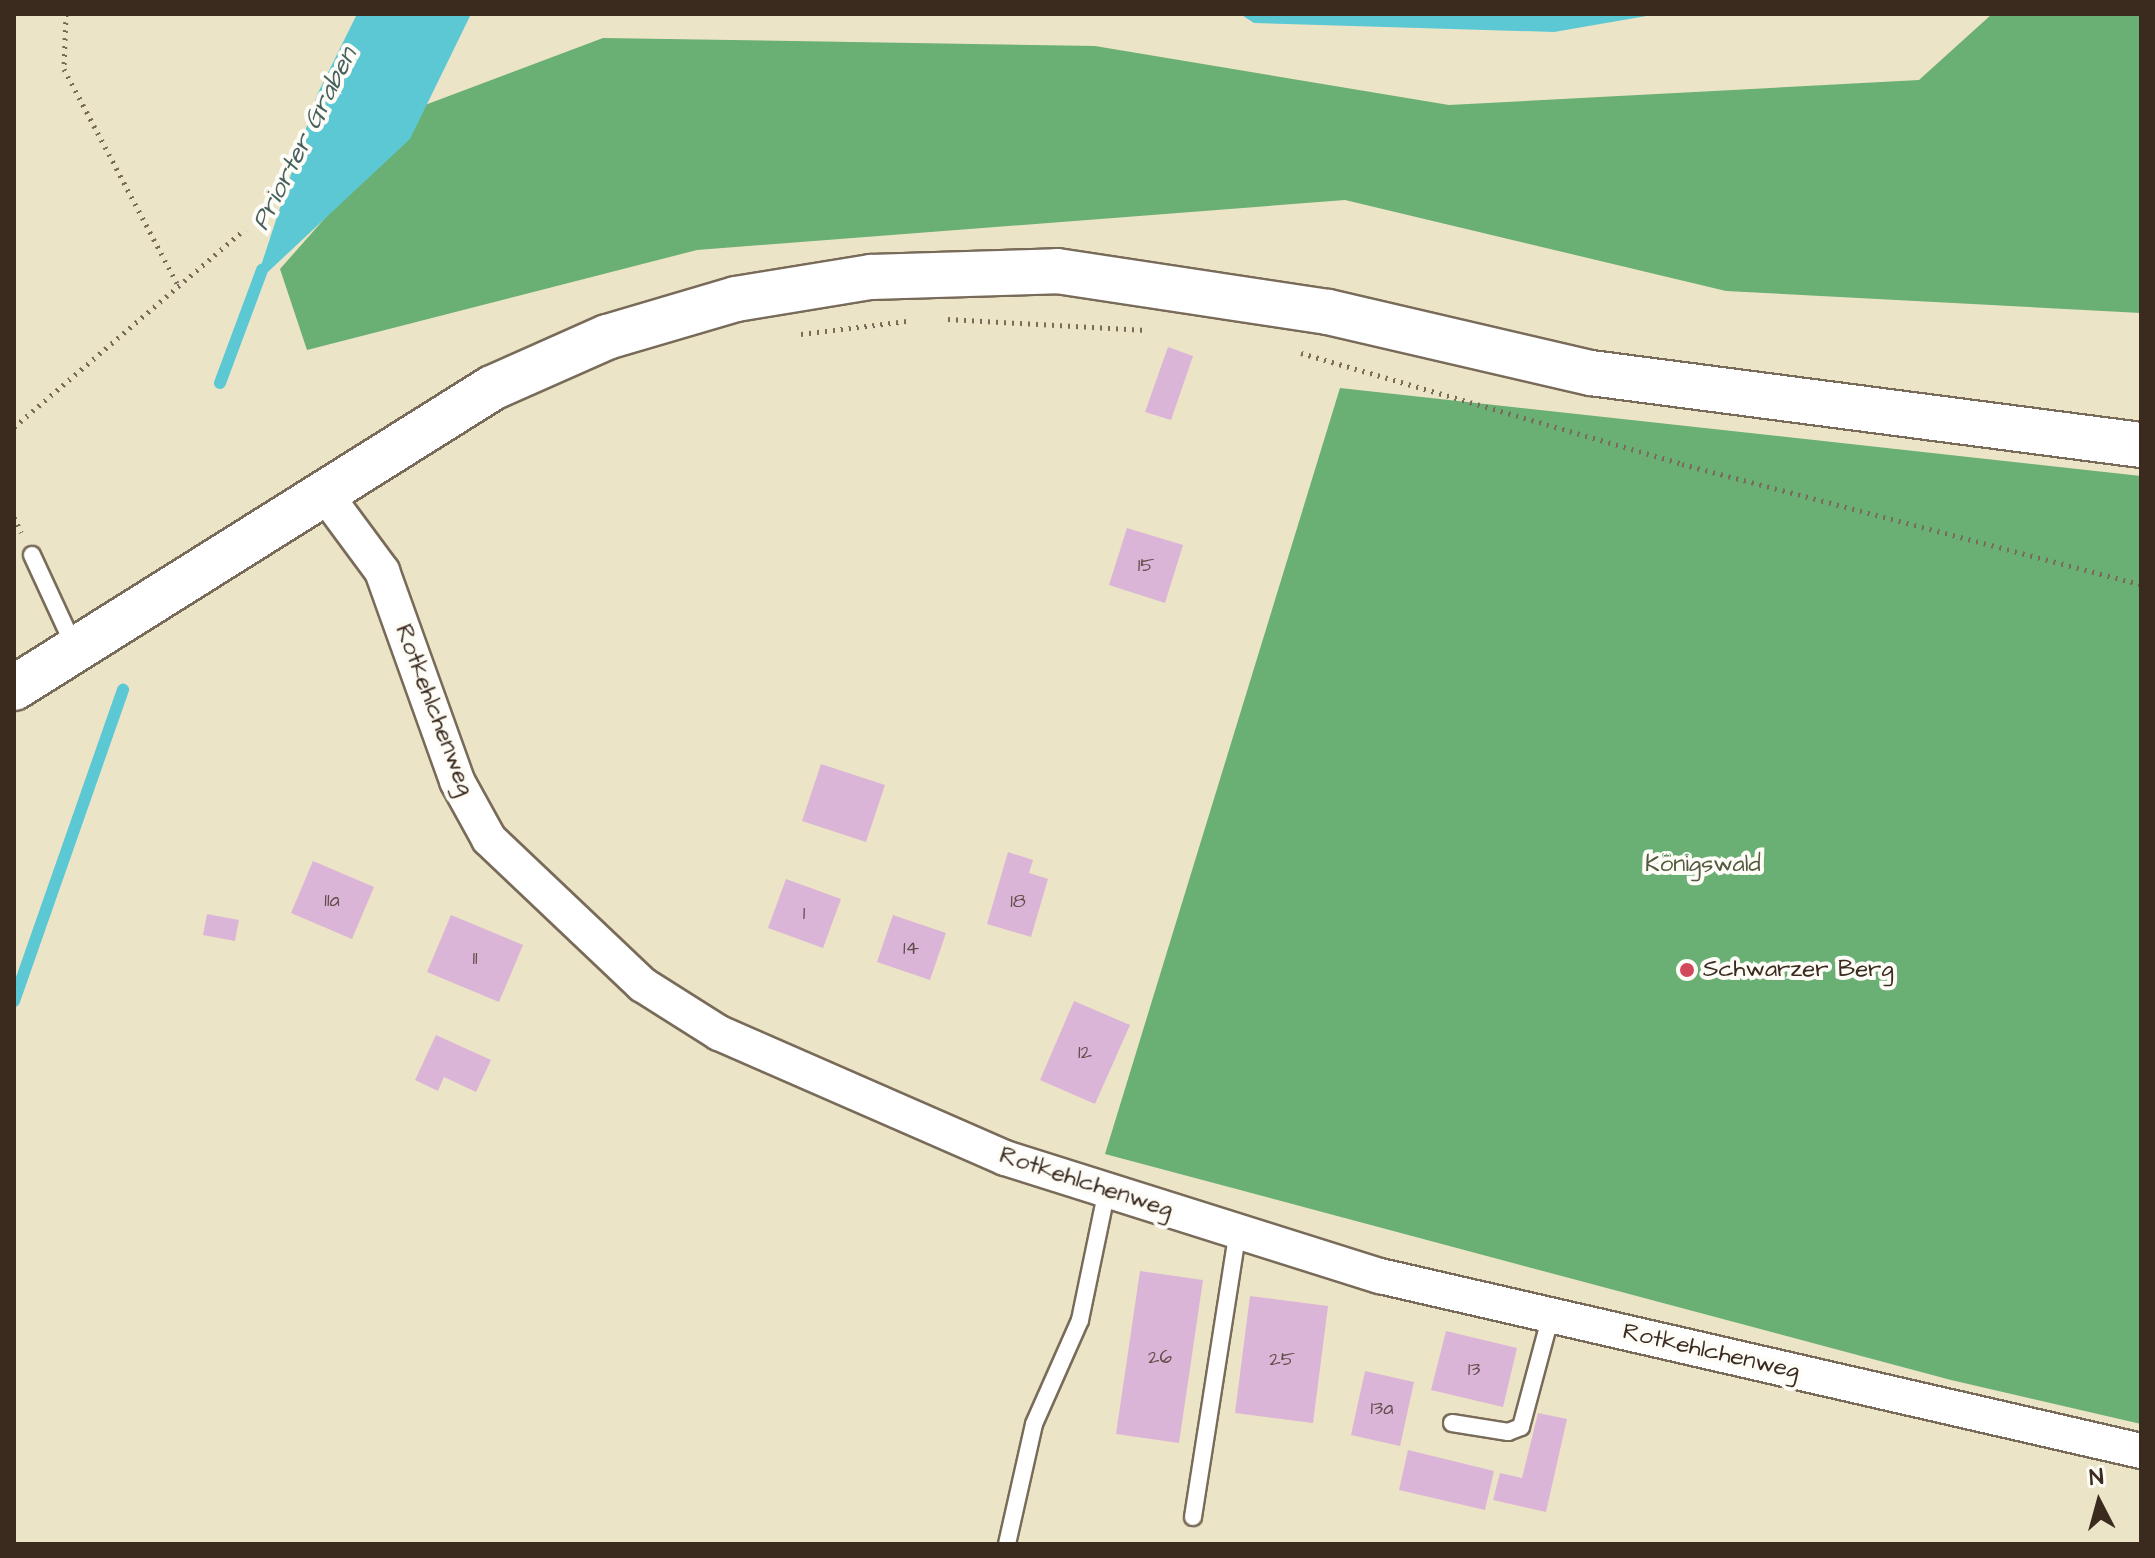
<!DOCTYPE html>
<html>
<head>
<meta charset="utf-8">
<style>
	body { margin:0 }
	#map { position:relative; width:2155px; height:1558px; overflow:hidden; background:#ece4c6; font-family:"Architects Daughter",sans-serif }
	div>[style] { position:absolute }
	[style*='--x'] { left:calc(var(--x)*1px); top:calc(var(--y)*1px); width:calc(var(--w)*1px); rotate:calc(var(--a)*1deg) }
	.forest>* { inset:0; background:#6aaf74 }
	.water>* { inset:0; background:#5cc8d4 }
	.stream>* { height:12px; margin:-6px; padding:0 6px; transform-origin:6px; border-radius:6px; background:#5cc8d4 }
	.building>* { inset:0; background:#dbb5d7 }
	.path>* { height:5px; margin-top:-2.5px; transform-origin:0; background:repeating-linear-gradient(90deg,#796b59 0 2px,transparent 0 8px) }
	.roads { filter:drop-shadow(2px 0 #796b59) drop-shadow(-2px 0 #796b59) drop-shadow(0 2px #796b59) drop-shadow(0 -2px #796b59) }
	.service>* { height:16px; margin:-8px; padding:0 8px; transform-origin:8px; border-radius:8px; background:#fff }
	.minor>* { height:34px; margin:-17px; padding:0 17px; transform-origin:17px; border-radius:17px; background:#fff }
	.primary>* { height:44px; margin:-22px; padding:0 22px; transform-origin:22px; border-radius:22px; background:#fff }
	.dots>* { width:22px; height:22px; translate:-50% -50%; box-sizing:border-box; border:4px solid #fdfcf7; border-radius:50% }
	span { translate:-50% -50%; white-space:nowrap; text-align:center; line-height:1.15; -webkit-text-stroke:8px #fdfcf7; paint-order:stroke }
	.number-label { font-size:20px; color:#634d4c }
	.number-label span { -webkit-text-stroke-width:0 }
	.street-label { font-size:24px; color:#3b2a1e }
	.park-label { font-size:24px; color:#515a3e }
	.poi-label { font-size:24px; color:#3b2a1e }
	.left { translate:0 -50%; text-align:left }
	.water-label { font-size:26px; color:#47615e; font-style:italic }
	.frame { position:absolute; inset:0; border:16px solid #3b2a1e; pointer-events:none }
	.north { position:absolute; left:2059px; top:1462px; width:80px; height:80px; -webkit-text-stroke:6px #fdfcf7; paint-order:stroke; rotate:354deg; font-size:22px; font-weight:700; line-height:32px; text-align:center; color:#3b2a1e }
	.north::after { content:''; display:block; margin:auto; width:28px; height:36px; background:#3b2a1e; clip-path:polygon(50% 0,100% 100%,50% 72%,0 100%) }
</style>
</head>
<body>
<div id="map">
	<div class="forest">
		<div style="clip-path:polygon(1992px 14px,2141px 14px,2141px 313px,1726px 291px,1345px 200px,697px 250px,307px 350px,280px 269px,425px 105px,603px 38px,1095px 46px,1449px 105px,1919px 80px)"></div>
		<div style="clip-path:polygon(1340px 388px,2141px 476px,2141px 1424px,1951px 1380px,1105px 1154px)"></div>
	</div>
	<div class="water">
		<div style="clip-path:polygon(357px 14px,471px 14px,410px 139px,255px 284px,317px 95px)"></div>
		<div style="clip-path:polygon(1240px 14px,1658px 14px,1554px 32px,1254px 23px)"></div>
	</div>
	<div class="stream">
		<div style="--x:220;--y:383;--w:121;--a:-69.6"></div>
		<div style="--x:14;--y:1001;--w:330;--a:-70.7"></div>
	</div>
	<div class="building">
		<div style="clip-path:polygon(1168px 347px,1193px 356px,1171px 420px,1145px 412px)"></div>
		<div style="clip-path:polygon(1127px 528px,1183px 545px,1165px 603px,1109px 585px)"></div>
		<div style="clip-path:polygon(821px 764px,885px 785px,866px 842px,802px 821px)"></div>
		<div style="clip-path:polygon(1008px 852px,1033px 860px,1029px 873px,1048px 879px,1031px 937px,987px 924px)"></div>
		<div style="clip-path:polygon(313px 861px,374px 887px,352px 939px,291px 913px)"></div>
		<div style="clip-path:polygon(786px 879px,841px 899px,823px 948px,768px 928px)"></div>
		<div style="clip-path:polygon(207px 914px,239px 920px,235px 941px,203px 935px)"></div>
		<div style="clip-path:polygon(451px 915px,523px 945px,499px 1002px,427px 972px)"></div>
		<div style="clip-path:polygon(893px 915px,946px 933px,930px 980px,877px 962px)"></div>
		<div style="clip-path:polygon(1074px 1001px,1130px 1025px,1095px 1104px,1040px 1080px)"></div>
		<div style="clip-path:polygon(436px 1035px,491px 1060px,476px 1092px,444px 1077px,438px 1091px,415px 1080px)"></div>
		<div style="clip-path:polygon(1140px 1271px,1203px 1280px,1179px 1443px,1116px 1434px)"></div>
		<div style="clip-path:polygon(1250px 1296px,1328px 1306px,1313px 1423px,1235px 1413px)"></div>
		<div style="clip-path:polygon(1446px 1331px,1517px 1348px,1503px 1407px,1431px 1390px)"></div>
		<div style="clip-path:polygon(1365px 1371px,1414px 1382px,1400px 1446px,1351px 1435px)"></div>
		<div style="clip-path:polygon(1538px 1413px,1567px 1419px,1546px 1512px,1493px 1500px,1500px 1473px,1522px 1478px)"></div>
		<div style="clip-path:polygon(1408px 1450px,1494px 1471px,1485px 1510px,1399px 1490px)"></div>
	</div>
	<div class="path">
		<div style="--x:66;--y:14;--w:55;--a:92.1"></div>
		<div style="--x:64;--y:69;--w:246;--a:62.2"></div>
		<div style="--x:948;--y:319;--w:198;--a:3.2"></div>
		<div style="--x:801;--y:334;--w:107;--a:-7"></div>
		<div style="--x:1301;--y:353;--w:397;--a:16.2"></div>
		<div style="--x:1682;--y:464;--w:474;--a:14.7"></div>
		<div style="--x:14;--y:427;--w:304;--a:-40.6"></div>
		<div style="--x:14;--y:517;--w:17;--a:65"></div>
	</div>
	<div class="roads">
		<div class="service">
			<div style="--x:32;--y:555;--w:102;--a:65.2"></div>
			<div style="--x:1452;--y:1423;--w:57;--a:9.1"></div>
			<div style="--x:1508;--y:1432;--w:14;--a:-21"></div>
			<div style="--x:1521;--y:1427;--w:116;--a:-75"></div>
			<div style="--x:1193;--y:1517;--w:290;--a:-81.1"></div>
			<div style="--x:1007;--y:1544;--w:123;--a:-77.3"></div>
			<div style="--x:1034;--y:1424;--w:114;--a:-66.1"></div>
			<div style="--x:1080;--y:1320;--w:133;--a:-78.3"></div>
		</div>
		<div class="minor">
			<div style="--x:322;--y:490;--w:101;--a:53.5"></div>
			<div style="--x:382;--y:571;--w:223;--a:70.3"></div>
			<div style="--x:457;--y:781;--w:66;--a:61.1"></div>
			<div style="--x:489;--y:839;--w:212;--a:43.5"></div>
			<div style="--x:643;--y:985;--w:90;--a:32.3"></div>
			<div style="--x:719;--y:1033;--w:312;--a:23.6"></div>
			<div style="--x:1005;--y:1158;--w:393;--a:17.5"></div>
			<div style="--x:1380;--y:1276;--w:781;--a:12.95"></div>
		</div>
		<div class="primary">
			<div style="--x:14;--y:688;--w:564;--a:-32.11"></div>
			<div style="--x:492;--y:388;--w:126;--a:-23.9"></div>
			<div style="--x:607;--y:337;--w:134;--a:-16.4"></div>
			<div style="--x:736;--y:299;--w:137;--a:-9.3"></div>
			<div style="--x:871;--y:277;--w:186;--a:-1.8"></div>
			<div style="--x:1057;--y:271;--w:274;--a:8.6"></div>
			<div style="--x:1328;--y:312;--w:270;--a:13.1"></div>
			<div style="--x:1591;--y:373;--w:555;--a:7.46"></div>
		</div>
	</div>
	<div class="dots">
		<div style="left:1687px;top:970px;background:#d1495b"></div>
	</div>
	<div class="number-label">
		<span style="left:1146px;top:565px">15</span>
		<span style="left:332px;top:900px">11a</span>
		<span style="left:1018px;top:901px">18</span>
		<span style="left:804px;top:913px">1</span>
		<span style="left:911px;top:948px">14</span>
		<span style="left:475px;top:958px">11</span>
		<span style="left:1085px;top:1052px">12</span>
		<span style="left:1160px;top:1357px">26</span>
		<span style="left:1282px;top:1359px">25</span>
		<span style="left:1474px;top:1369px">13</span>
		<span style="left:1382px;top:1408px">13a</span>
	</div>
	<div class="street-label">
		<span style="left:434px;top:710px;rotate:69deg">Rotkehlchenweg</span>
		<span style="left:1086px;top:1183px;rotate:18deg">Rotkehlchenweg</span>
		<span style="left:1711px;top:1352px;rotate:13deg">Rotkehlchenweg</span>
	</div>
	<div class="park-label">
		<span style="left:1703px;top:865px">Königswald</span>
	</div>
	<div class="poi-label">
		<span class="left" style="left:1703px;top:970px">Schwarzer Berg</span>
	</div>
	<div class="water-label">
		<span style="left:305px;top:139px;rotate:-63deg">Priorter Graben</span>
	</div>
	<div class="frame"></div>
	<div class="north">N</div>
</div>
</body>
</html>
